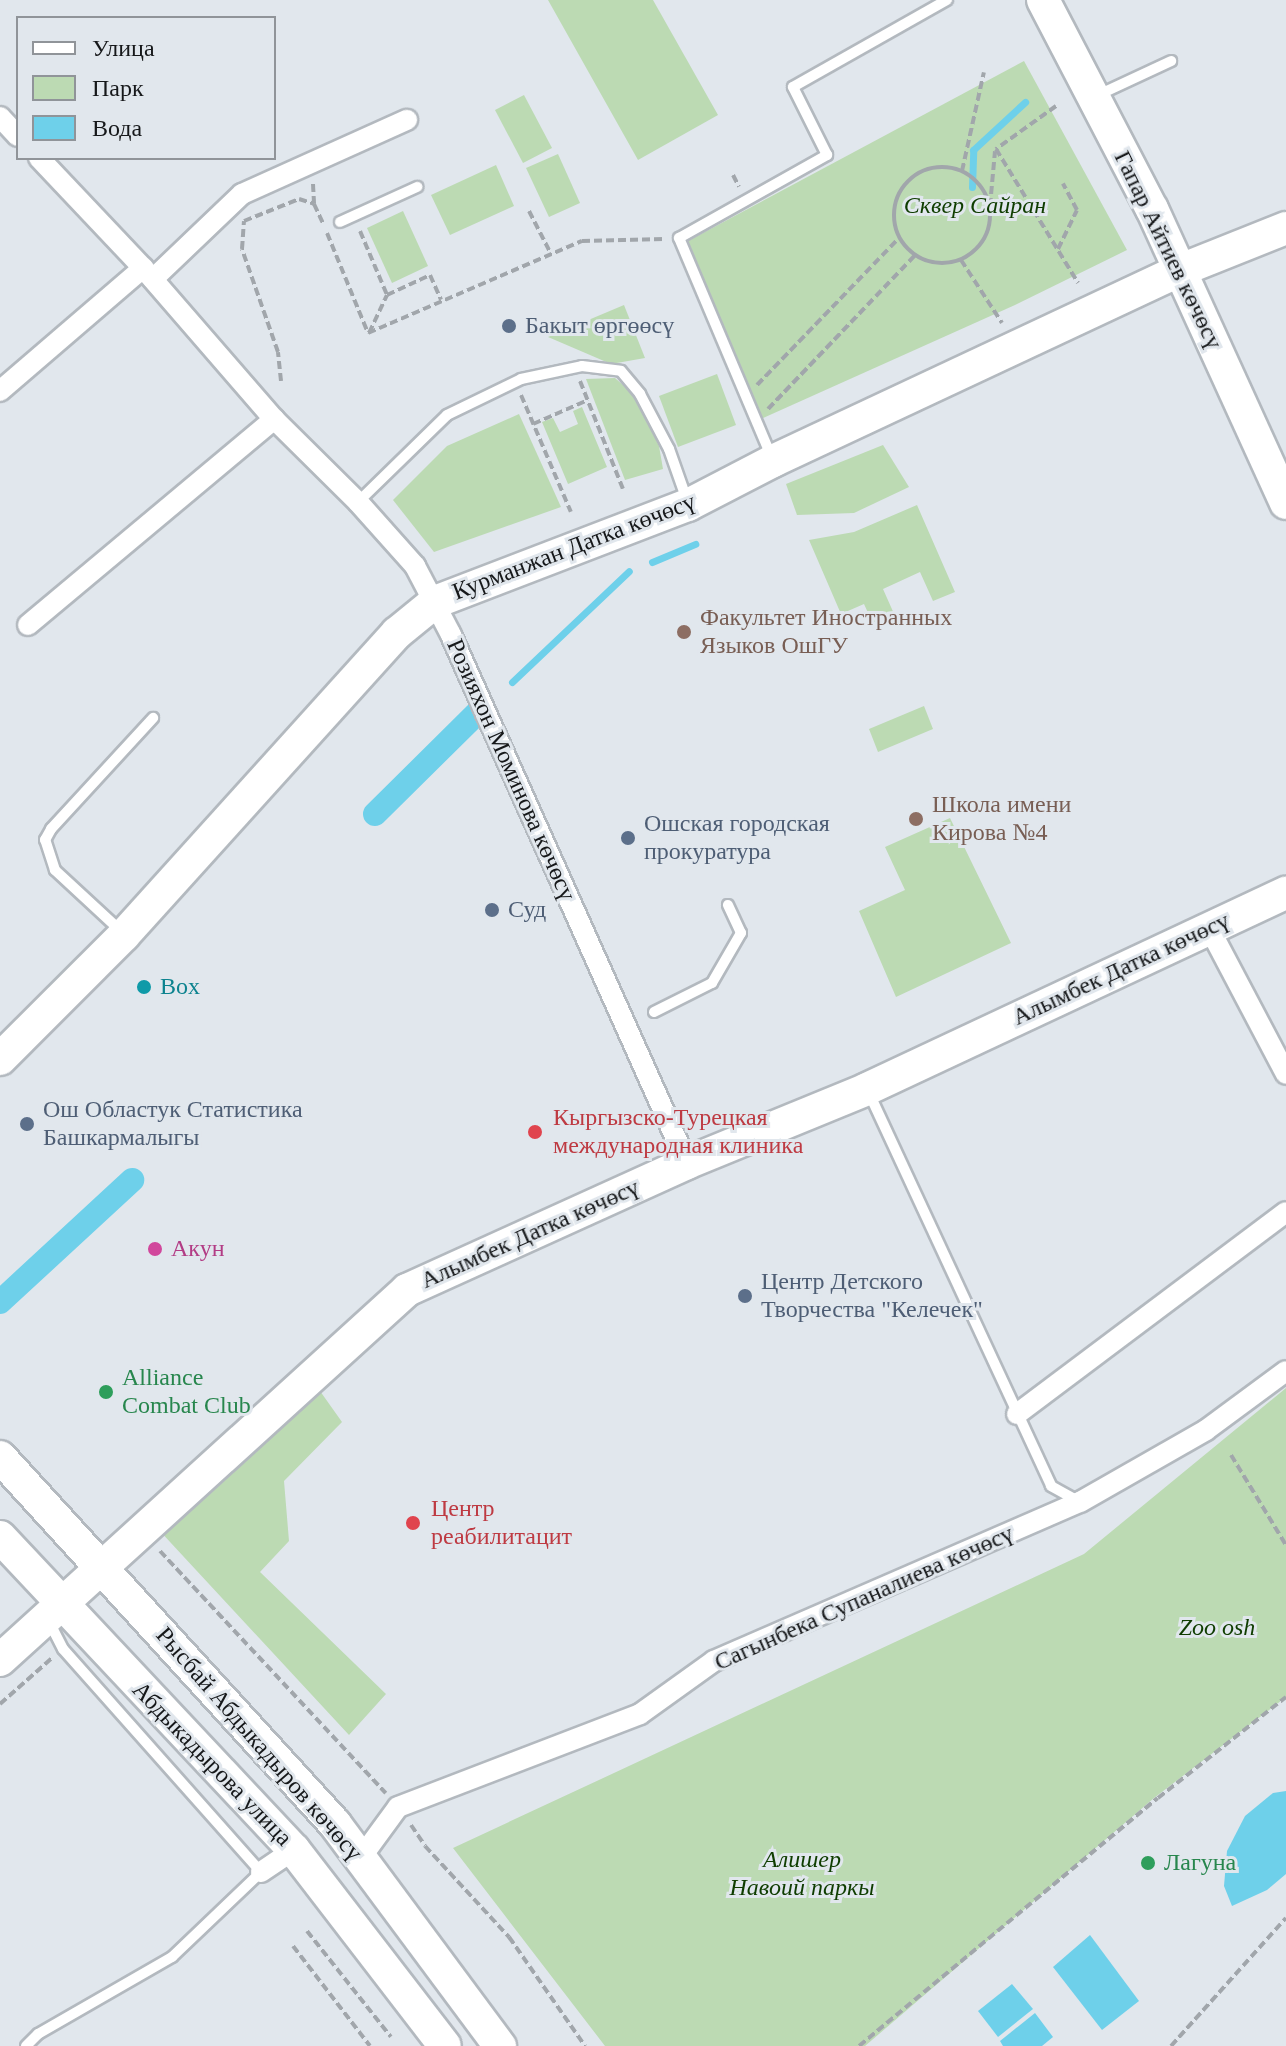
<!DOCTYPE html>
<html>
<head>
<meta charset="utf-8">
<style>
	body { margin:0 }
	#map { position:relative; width:1286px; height:2046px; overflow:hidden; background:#e1e7ed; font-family:"Times New Roman",serif }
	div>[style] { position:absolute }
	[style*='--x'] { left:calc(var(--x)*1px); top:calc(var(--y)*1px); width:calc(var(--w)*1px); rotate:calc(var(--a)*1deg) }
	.green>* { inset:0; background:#bcdab3 }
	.water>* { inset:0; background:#6ed0ea }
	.stream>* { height:7px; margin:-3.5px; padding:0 3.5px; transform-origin:3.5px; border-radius:3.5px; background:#6ed0ea }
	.canal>* { height:24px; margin:-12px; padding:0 12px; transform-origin:12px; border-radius:12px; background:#6ed0ea }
	.path>* { height:4px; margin-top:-2px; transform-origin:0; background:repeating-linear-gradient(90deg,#a1a6ab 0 8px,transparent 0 12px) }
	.path>.ring { margin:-2px; padding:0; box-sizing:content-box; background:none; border:4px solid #a1a6ab; border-radius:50% }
	.roads { filter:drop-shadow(2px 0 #b3b9bf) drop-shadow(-2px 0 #b3b9bf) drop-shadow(0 2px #b3b9bf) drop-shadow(0 -2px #b3b9bf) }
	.service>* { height:10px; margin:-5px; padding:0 5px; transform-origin:5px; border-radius:5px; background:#fff }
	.minor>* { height:20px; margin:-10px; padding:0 10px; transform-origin:10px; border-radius:10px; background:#fff }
	.primary>* { height:32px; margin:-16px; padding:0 16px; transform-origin:16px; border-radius:16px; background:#fff }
	.dots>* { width:22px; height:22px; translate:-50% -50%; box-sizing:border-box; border:4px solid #e1e7ed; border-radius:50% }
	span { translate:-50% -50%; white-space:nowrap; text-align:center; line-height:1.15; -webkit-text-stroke:6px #e1e7ed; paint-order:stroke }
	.park-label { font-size:24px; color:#0f3d00; font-style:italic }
	.street-label { font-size:24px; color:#16181a }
	.service-label { font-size:24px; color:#4e5e75 }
	.left { translate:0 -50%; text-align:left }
	.education-label { font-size:24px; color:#785e54 }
	.culture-label { font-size:24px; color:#0d838f }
	.health-label { font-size:24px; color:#be3a42 }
	.hotel-label { font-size:24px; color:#b23c85 }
	.leisure-label { font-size:24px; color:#27864d }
	.legend { position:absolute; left:16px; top:16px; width:260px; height:144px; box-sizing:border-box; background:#e1e7ed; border:2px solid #909499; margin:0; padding:10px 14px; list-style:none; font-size:24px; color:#16181a }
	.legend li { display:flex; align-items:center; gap:16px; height:40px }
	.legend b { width:40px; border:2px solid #909499 }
</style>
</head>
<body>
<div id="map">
	<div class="green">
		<div style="clip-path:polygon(548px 0,653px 0,718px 115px,638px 160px)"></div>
		<div style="clip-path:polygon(1024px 61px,1127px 250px,1015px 305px,761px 419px,688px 241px)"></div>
		<div style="clip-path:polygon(524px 95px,552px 148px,523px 163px,495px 110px)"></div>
		<div style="clip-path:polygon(558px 154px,580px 203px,549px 217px,526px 168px)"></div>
		<div style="clip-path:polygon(496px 165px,514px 206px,450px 235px,431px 195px)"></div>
		<div style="clip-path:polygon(403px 211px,428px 266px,392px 283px,367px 228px)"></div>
		<div style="clip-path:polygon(624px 305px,645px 358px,611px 364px,548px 337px)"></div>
		<div style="clip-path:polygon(717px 374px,736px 425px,678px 447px,659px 396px)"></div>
		<div style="clip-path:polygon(615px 378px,631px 392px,642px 410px,659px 446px,663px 469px,625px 480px,586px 379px)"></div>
		<div style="clip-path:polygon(582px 407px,607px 467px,568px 484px,542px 422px,553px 418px,560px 432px,578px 424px,573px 411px)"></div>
		<div style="clip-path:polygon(519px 414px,561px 507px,434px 552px,393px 500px,447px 446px)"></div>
		<div style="clip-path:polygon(883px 445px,909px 487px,854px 513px,797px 515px,786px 484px)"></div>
		<div style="clip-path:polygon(917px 505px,955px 592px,933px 601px,920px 572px,883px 589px,895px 616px,874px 626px,864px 604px,841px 614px,809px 540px,854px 532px)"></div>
		<div style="clip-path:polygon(924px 706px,933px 729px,878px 752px,869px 729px)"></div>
		<div style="clip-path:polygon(950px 818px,1011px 943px,896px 997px,859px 911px,905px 890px,885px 847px)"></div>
		<div style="clip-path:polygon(1286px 1388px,1286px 1697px,1154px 1798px,865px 2046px,605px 2046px,453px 1848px,1084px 1554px)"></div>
		<div style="clip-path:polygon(320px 1391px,342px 1422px,284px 1481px,289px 1541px,260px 1572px,386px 1694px,349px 1735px,158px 1529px)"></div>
	</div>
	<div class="water">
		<div style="clip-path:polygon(1286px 1791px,1286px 1874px,1267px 1890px,1232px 1906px,1224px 1886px,1227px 1851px,1245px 1816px,1273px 1793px)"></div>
		<div style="clip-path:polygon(1090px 1935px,1139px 2001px,1102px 2030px,1053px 1967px)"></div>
		<div style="clip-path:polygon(1012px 1984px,1033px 2009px,998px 2037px,978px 2011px)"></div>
		<div style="clip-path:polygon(1035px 2013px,1053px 2037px,1042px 2046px,1003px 2046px,1000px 2041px)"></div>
	</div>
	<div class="stream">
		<div style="--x:972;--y:187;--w:37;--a:-88"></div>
		<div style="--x:973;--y:150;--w:71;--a:-42.7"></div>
		<div style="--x:652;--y:562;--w:47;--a:-22.7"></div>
		<div style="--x:512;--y:682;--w:161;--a:-43.5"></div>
	</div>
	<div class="canal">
		<div style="--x:375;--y:814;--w:142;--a:-44.7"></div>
		<div style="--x:0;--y:1302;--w:180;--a:-42.7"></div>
	</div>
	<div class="path">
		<div style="--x:1056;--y:106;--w:74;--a:144.4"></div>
		<div style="--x:996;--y:149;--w:157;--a:58.5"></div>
		<div class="ring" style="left:894px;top:167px;width:92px;height:92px"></div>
		<div style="--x:962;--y:171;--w:101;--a:-77.5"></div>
		<div style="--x:733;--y:175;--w:13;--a:63"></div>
		<div style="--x:313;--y:184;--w:20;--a:87"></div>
		<div style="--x:314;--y:204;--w:23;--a:65"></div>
		<div style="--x:990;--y:206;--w:55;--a:-84.8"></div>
		<div style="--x:529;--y:211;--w:46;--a:62.9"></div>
		<div style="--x:360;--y:231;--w:69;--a:67.1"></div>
		<div style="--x:387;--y:295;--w:47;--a:-24.9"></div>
		<div style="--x:430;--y:275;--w:27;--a:66"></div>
		<div style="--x:327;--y:233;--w:108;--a:67.7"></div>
		<div style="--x:368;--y:333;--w:233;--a:-23.3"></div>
		<div style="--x:582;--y:241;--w:82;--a:-1.4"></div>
		<div style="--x:1058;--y:249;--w:43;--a:-64"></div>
		<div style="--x:1077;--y:210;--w:30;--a:-118"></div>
		<div style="--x:961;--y:260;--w:75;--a:56.9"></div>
		<div style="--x:369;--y:333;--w:42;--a:-64.7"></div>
		<div style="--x:281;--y:381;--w:29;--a:-96"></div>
		<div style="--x:278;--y:352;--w:109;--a:-109.3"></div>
		<div style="--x:242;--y:249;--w:28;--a:-86"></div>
		<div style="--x:244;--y:221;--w:59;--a:-21.8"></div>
		<div style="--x:299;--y:199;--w:16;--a:18"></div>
		<div style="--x:580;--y:381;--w:116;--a:68.3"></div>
		<div style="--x:757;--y:385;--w:206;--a:-46"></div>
		<div style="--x:521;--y:395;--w:127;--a:66.9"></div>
		<div style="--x:768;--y:409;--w:213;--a:-46.3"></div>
		<div style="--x:533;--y:424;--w:60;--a:-23.6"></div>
		<div style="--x:1231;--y:1455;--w:105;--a:58.6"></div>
		<div style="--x:160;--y:1551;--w:331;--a:47"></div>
		<div style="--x:0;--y:1704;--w:69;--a:-41.5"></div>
		<div style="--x:411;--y:1825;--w:25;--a:56"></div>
		<div style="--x:425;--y:1846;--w:124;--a:47.3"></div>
		<div style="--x:509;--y:1937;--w:133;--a:55.1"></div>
		<div style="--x:307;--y:1931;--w:135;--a:51.6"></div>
		<div style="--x:293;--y:1946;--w:126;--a:52.4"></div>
		<div style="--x:859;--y:2046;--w:388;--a:-39.7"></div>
		<div style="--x:1158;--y:1798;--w:163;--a:-38.3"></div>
		<div style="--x:1171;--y:2046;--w:172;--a:-48.1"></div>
	</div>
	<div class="roads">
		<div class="service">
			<div style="--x:1096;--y:96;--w:83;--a:-25"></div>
			<div style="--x:340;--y:222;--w:85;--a:-24.4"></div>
			<div style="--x:772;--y:458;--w:239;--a:-112.9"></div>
			<div style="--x:679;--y:238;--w:170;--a:-29.3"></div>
			<div style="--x:827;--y:155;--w:76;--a:-116.6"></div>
			<div style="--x:793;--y:87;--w:177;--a:-29.5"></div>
			<div style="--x:358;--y:502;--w:124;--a:-44.3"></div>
			<div style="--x:447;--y:415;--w:82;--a:-25.9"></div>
			<div style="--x:521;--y:379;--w:62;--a:-12"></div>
			<div style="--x:582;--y:366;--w:39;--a:7"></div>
			<div style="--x:621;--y:371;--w:30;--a:50"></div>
			<div style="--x:640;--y:394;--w:62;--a:62.2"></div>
			<div style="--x:669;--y:449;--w:57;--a:70.6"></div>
			<div style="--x:123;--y:933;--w:93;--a:-137.2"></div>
			<div style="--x:55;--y:870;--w:32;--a:-108"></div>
			<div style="--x:45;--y:840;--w:13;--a:-61"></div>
			<div style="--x:51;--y:829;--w:151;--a:-47.4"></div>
			<div style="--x:654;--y:1012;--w:65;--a:-26.6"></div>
			<div style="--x:712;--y:983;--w:58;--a:-59.9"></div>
			<div style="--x:741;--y:933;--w:31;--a:-115"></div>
			<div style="--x:868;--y:1091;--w:435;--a:65.1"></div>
			<div style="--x:1051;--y:1486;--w:33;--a:29"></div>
			<div style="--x:26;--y:2046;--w:17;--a:-45"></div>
			<div style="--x:38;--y:2034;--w:155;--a:-29.9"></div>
			<div style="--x:172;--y:1957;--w:123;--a:-43.7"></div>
			<div style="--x:261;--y:1872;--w:298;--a:-131.6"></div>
			<div style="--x:63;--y:1649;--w:31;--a:-117"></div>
		</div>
		<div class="minor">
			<div style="--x:0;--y:117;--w:26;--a:47"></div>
			<div style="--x:39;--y:158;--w:151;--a:46.6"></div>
			<div style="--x:143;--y:268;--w:200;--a:49.1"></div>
			<div style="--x:274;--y:419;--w:118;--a:44.7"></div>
			<div style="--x:358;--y:502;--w:86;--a:48.3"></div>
			<div style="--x:415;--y:566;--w:78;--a:62.4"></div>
			<div style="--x:451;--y:635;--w:578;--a:65.92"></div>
			<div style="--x:153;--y:279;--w:123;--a:-43.7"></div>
			<div style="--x:242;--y:194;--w:181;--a:-24.2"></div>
			<div style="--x:0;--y:391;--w:189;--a:-40.7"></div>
			<div style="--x:28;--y:625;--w:321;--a:-39.9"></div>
			<div style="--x:1208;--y:926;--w:167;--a:62.2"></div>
			<div style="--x:1017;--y:1414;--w:336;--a:-36.9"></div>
			<div style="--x:360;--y:1859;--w:64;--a:-53.8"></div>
			<div style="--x:398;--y:1807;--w:259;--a:-21"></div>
			<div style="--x:640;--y:1714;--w:91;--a:-35.6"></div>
			<div style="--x:714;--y:1661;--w:399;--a:-23.5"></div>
			<div style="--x:1080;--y:1502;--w:145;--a:-29.7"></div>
			<div style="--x:1206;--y:1430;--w:99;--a:-36.4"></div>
			<div style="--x:261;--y:1872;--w:40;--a:-34"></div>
		</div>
		<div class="primary">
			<div style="--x:1043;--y:0;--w:236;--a:62.5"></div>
			<div style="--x:1152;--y:209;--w:323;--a:65.5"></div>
			<div style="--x:0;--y:1059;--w:175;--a:-45"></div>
			<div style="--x:124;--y:935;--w:407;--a:-47.9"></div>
			<div style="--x:397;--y:633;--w:49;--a:-39.2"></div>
			<div style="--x:435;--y:602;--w:271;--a:-21"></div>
			<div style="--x:688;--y:505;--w:96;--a:-27.4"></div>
			<div style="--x:773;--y:461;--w:450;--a:-25.1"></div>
			<div style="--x:1181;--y:270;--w:113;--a:-21.8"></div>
			<div style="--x:0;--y:1457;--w:497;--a:47.6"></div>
			<div style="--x:335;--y:1824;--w:277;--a:53.4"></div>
			<div style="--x:0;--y:1537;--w:429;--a:46.8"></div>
			<div style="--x:294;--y:1850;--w:247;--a:52.4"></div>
			<div style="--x:0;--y:1660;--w:550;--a:-42.27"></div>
			<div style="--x:407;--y:1290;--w:307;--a:-24.4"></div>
			<div style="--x:687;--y:1163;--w:195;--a:-22.3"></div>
			<div style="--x:867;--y:1089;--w:463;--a:-25.1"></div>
		</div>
	</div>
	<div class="dots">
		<div style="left:509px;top:326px;background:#5c6f8a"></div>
		<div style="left:684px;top:632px;background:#8d6e63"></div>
		<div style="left:916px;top:819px;background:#8d6e63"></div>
		<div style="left:628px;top:838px;background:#5c6f8a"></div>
		<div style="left:492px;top:910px;background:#5c6f8a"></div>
		<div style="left:144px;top:987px;background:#0f9aa8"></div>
		<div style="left:27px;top:1124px;background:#5c6f8a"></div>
		<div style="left:535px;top:1132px;background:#e0444e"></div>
		<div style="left:155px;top:1249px;background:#d1479c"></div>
		<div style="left:745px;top:1296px;background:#5c6f8a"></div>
		<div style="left:106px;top:1392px;background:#2e9e5b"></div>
		<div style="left:413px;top:1523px;background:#e0444e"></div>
		<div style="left:1148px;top:1863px;background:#2e9e5b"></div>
	</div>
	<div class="park-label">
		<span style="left:975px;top:206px">Сквер Сайран</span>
		<span style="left:1217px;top:1628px">Zoo osh</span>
		<span style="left:802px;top:1874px">Алишер<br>Навоий паркы</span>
	</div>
	<div class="street-label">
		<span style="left:1168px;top:250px;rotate:64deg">Гапар Айтиев көчөсү</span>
		<span style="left:574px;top:547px;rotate:-21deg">Курманжан Датка көчөсү</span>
		<span style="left:511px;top:770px;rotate:66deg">Розияхон Моминова көчөсү</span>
		<span style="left:1121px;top:969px;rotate:-25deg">Алымбек Датка көчөсү</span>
		<span style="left:530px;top:1234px;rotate:-24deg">Алымбек Датка көчөсү</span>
		<span style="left:864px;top:1598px;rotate:-24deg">Сагынбека Супаналиева көчөсү</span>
		<span style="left:259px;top:1744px;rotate:49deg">Рысбай Абдыкадыров көчөсү</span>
		<span style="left:212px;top:1764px;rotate:46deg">Абдыкадырова улица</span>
	</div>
	<div class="service-label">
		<span class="left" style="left:525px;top:326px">Бакыт өргөөсү</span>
		<span class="left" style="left:644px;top:838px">Ошская городская<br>прокуратура</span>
		<span class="left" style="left:508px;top:910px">Суд</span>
		<span class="left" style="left:43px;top:1124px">Ош Областук Статистика<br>Башкармалыгы</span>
		<span class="left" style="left:761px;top:1296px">Центр Детского<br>Творчества "Келечек"</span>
	</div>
	<div class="education-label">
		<span class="left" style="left:700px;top:632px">Факультет Иностранных<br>Языков ОшГУ</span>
		<span class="left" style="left:932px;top:819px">Школа имени<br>Кирова №4</span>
	</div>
	<div class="culture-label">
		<span class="left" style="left:160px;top:987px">Box</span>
	</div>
	<div class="health-label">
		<span class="left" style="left:553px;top:1132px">Кыргызско-Турецкая<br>международная клиника</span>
		<span class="left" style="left:431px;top:1523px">Центр<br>реабилитацит</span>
	</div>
	<div class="hotel-label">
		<span class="left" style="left:171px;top:1249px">Акун</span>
	</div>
	<div class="leisure-label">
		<span class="left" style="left:122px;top:1392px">Alliance<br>Combat Club</span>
		<span class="left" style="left:1164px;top:1863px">Лагуна</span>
	</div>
	<ul class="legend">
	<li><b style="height:10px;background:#fff"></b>Улица</li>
	<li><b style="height:22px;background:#bcdab3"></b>Парк</li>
	<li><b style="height:22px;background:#6ed0ea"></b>Вода</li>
	</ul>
</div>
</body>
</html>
